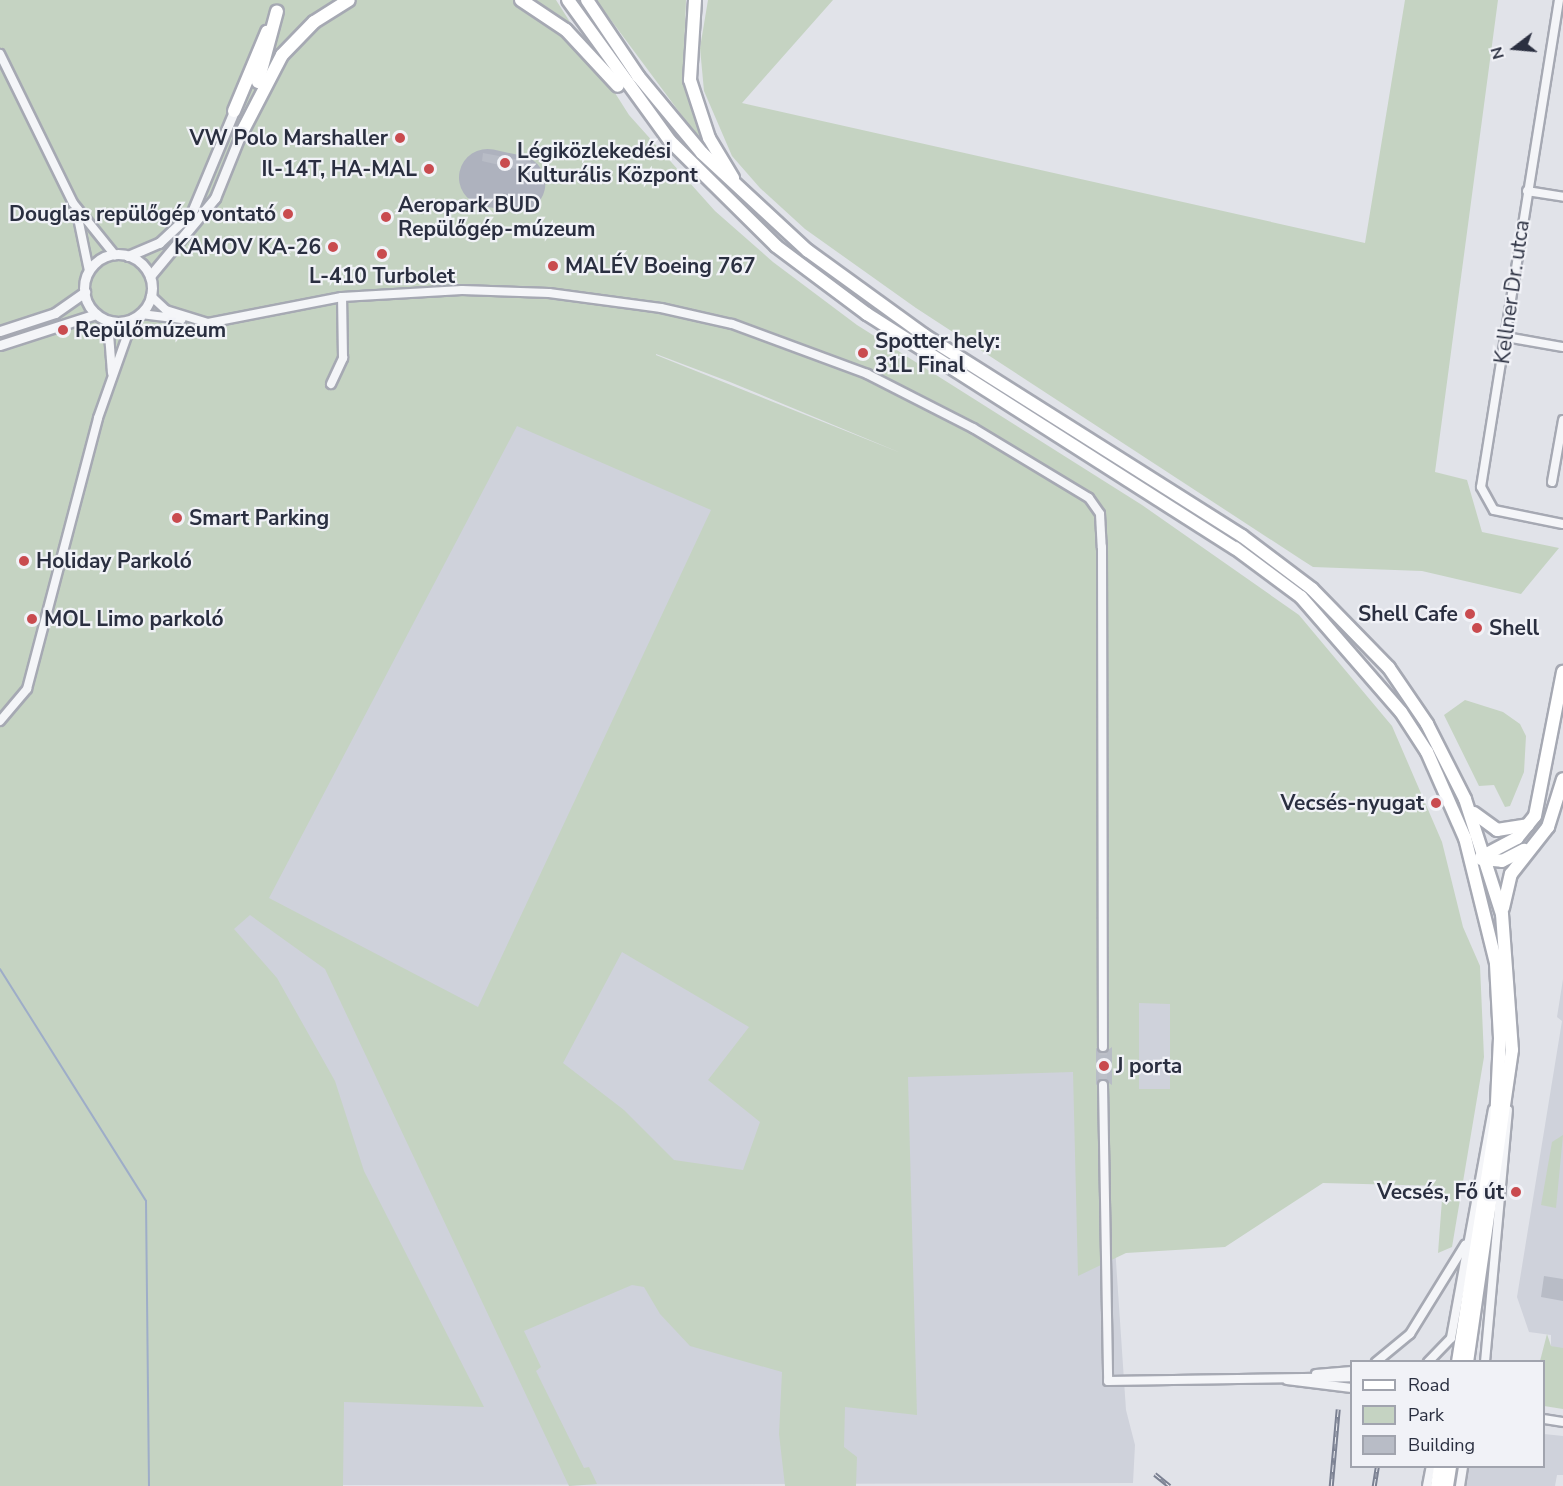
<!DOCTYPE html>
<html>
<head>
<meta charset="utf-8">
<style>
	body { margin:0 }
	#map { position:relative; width:1563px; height:1486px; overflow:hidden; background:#e1e3e9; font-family:"Nunito Sans",sans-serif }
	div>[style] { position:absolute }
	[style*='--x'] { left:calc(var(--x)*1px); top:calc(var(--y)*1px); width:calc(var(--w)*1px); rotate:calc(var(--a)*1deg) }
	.built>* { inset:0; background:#cfd2db }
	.green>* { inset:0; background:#c5d3c2 }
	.stream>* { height:2px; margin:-1px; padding:0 1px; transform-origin:1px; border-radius:1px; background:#9eadc8 }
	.runway>* { height:57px; margin:-28.5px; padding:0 28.5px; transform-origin:28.5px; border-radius:28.5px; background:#aeb2be }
	.building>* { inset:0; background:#b8bcc6 }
	.minor-tunnel>* { height:8px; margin-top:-4px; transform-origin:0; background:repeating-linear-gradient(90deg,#bcbfc7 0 8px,transparent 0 12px) }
	.roads { filter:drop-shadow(2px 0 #a6a9b3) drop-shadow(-2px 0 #a6a9b3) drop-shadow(0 2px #a6a9b3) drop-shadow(0 -2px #a6a9b3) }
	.minor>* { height:8px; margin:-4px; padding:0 4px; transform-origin:4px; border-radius:4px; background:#f4f5f8 }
	.tertiary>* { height:9px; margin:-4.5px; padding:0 4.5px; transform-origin:4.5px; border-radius:4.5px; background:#f4f5f8 }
	.tertiary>.ring { margin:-4.5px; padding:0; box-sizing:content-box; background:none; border:9px solid #f4f5f8; border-radius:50% }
	.primary>* { height:12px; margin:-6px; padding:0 6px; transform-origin:6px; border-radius:6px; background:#fff }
	.trunk>* { height:12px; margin:-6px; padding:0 6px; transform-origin:6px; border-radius:6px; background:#fff }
	.rail>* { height:4.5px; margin-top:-2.25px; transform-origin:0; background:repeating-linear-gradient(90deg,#f1f2f7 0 7px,#7b8192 0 14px); box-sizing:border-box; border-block:2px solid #7b8192 }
	.dots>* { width:16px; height:16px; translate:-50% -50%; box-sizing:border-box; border:3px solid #f1f2f7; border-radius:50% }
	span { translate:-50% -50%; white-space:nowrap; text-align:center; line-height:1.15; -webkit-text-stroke:4.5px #f1f2f7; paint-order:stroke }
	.poi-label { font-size:21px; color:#2a2f40; font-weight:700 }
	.right { translate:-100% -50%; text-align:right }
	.left { translate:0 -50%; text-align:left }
	.street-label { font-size:21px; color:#2a2f40 }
	.legend { position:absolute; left:1350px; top:1360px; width:195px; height:108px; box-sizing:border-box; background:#f1f2f7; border:2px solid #a1a4ae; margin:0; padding:8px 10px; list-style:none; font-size:18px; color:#2a2f40 }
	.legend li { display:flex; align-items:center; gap:12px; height:30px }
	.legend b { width:30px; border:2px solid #a1a4ae }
	.north { position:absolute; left:1485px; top:18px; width:60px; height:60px; -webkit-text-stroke:4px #f1f2f7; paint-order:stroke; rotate:254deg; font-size:16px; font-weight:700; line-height:24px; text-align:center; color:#2a2f40 }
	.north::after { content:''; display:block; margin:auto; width:21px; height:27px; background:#2a2f40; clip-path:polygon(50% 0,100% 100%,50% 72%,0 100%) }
</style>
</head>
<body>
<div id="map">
	<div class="built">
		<div style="clip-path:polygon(595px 331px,1258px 902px,1113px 1217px,1126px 1410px,1135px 1445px,1133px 1483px,0 1486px,0 736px)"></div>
		<div style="clip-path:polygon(1563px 979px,1563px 1350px,1551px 1346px,1551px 1335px,1529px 1332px,1517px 1297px,1562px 1021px,1557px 1017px)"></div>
		<div style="clip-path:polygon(1544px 1434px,1563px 1436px,1563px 1475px,1557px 1475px,1555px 1486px,1464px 1486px,1468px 1467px,1544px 1466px)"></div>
	</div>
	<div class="green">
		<div style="clip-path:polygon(evenodd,0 0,556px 0,629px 115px,715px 211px,773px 262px,857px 325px,1142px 505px,1299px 615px,1392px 726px,1442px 842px,1463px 927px,1480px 966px,1484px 1057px,1452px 1247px,1438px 1253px,1443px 1186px,1323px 1183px,1225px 1247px,1126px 1253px,1078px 1276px,1073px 1072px,908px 1077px,917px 1415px,845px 1407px,844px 1447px,857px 1457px,856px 1486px,785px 1486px,779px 1434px,782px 1372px,690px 1346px,660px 1314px,644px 1287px,632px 1285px,524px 1331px,541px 1367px,536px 1371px,584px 1468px,589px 1467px,597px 1484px,569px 1486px,325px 969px,250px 915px,234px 929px,277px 978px,335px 1081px,364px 1171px,484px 1407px,344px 1402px,343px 1486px,0 1486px,0 0,656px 354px,730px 382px,901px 453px,656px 355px,656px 354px,0 0,517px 426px,711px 510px,478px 1007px,269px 898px,517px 426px,0 0,622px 952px,749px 1027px,708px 1080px,760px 1122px,743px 1170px,674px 1160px,624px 1110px,563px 1063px,622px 952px,0 0,1139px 1003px,1170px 1004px,1170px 1089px,1139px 1089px,1139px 1003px)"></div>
		<div style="clip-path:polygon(596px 0,686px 0,683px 81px,703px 144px)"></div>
		<div style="clip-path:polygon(708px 0,833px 0,742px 103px,1365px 243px,1405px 0,1498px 0,1435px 472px,1467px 480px,1482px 532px,1559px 548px,1521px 594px,1422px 571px,1313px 567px,1302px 560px,916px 308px,805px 229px,760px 188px,732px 156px,704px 91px,700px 48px)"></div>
		<div style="clip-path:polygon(1465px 700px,1503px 712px,1520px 724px,1526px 736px,1524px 772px,1510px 806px,1505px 807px,1494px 785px,1479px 786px,1444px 715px)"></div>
		<div style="clip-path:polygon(1563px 1135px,1556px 1208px,1541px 1205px,1552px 1142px)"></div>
		<div style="clip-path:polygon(1547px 1334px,1551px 1346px,1563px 1348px,1563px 1409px,1544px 1406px,1540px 1361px)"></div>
	</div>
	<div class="stream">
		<div style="--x:0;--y:969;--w:274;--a:57.8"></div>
		<div style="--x:146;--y:1201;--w:285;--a:89.4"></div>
	</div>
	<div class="runway">
		<div style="--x:487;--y:177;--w:30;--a:12"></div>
	</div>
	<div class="building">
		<div style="clip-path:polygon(483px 153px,531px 162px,529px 172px,482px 161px)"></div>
		<div style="clip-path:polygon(1112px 1047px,1112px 1085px,1103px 1079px,1096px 1085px,1096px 1048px,1104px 1053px)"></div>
		<div style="clip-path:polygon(1544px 1276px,1563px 1279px,1563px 1301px,1541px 1297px)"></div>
	</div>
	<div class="minor-tunnel">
		<div style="--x:1103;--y:1047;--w:38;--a:90"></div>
	</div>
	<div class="roads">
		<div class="minor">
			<div style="--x:1559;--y:0;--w:493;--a:99.1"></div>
			<div style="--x:1481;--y:487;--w:26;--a:61"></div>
			<div style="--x:1494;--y:510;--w:70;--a:11.5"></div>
			<div style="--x:0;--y:54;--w:166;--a:63.9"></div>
			<div style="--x:73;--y:203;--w:67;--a:51.1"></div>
			<div style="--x:1527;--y:191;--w:36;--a:9"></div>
			<div style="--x:77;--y:213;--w:59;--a:78.3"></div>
			<div style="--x:151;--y:296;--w:21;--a:43"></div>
			<div style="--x:166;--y:310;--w:44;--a:17.2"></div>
			<div style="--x:208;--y:323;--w:136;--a:-11"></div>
			<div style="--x:342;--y:297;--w:120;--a:-3.3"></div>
			<div style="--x:462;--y:290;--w:87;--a:2"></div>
			<div style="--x:549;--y:293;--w:113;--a:7.6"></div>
			<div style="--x:661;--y:308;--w:73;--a:12.7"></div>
			<div style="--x:732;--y:324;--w:144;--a:20.3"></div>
			<div style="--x:867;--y:374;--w:119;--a:27"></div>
			<div style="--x:973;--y:428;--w:135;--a:31.1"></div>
			<div style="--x:1089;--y:498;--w:19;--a:55"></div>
			<div style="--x:1100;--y:514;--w:33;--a:87"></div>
			<div style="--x:1102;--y:547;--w:500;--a:89.89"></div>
			<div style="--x:141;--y:314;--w:41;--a:7"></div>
			<div style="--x:108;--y:321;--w:52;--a:85.6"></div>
			<div style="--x:1506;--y:337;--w:58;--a:10"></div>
			<div style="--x:331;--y:384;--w:29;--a:-65"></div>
			<div style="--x:343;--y:358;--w:61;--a:-90.9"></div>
			<div style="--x:1552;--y:482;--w:63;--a:-79.9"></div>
			<div style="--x:0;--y:721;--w:42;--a:-49.8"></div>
			<div style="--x:27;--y:689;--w:280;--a:-75.3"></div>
			<div style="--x:98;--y:418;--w:105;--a:-70.5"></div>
			<div style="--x:1103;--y:1085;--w:296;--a:89"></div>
			<div style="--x:1108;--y:1381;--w:244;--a:-0.9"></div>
			<div style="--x:1376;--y:1362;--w:44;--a:-39.5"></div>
			<div style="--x:1410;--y:1334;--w:105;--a:-58.3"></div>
			<div style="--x:1428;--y:1362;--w:33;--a:-46"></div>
			<div style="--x:1451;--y:1338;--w:232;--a:-79.6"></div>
			<div style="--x:1485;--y:1362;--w:253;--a:-84.8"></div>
			<div style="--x:1316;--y:1374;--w:36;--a:-5"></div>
			<div style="--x:1287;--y:1380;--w:65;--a:7"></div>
			<div style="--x:1544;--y:1419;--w:19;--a:9"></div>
			<div style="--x:1427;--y:1486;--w:20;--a:-79"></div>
			<div style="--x:1460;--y:1486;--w:20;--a:-81"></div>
		</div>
		<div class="tertiary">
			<div class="ring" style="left:84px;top:254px;width:59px;height:59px"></div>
			<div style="--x:128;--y:256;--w:34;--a:-23"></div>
			<div style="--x:159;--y:243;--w:45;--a:-43.2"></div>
			<div style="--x:192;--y:212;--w:109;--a:-67.4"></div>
			<div style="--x:150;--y:276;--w:102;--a:-50.2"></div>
			<div style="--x:215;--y:198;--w:67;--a:-68"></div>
			<div style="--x:0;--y:331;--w:58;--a:-18.1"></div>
			<div style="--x:55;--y:313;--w:37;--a:-35"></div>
			<div style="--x:0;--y:345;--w:101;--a:-17.9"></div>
		</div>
		<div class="primary">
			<div style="--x:1465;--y:799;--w:121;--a:72.2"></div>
			<div style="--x:1502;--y:914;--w:136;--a:85.8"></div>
			<div style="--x:1512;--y:1050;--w:315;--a:98.2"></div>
			<div style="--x:1474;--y:813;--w:29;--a:36"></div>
			<div style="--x:1497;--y:830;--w:31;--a:-9"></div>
			<div style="--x:1481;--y:857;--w:41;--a:-27.8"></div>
			<div style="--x:1517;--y:838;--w:28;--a:-51"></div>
			<div style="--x:1535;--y:816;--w:147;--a:-79"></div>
			<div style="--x:1481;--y:859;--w:21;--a:5"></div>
			<div style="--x:1502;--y:861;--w:25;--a:-27"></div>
			<div style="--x:1503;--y:908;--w:35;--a:-77"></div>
			<div style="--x:1511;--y:874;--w:60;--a:-51.8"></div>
			<div style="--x:1548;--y:827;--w:50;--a:-72.6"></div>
			<div style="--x:1458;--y:1362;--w:242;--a:-81"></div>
			<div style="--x:1496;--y:1123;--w:85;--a:-87.3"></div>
			<div style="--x:1500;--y:1038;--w:75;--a:-93.1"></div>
			<div style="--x:1496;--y:963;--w:129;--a:-103.9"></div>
			<div style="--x:1437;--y:1486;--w:20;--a:-81"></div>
			<div style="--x:1447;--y:1486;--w:20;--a:-81"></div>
		</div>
		<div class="trunk">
			<div style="--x:521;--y:0;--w:54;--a:33.7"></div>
			<div style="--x:566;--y:30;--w:76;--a:47.1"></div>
			<div style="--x:568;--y:0;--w:174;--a:54.1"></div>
			<div style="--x:670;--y:141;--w:149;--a:44.7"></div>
			<div style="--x:776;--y:246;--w:114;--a:36.8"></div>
			<div style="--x:867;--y:314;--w:436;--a:32.5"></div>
			<div style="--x:1235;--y:548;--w:82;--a:36.6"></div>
			<div style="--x:1301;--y:597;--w:152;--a:49"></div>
			<div style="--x:1401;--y:712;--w:48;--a:57"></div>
			<div style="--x:1427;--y:752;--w:94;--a:66.2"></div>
			<div style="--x:587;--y:0;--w:92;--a:56.1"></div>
			<div style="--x:638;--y:76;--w:100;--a:50.3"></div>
			<div style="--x:702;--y:153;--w:144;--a:42.8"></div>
			<div style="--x:808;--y:251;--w:143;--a:35.9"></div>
			<div style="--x:924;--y:335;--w:376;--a:32.3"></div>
			<div style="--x:1242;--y:536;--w:88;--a:37.1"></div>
			<div style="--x:1312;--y:589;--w:110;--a:45.7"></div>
			<div style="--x:1389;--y:668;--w:68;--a:55.8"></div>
			<div style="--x:1427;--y:724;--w:84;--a:63.1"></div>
			<div style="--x:695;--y:0;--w:80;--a:93.6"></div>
			<div style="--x:690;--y:80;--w:61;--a:71.9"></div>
			<div style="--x:709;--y:138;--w:47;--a:59"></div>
			<div style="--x:258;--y:82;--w:73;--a:-75"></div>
			<div style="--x:234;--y:111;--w:86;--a:-67.3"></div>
			<div style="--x:240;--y:136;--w:91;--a:-62.6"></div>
			<div style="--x:282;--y:55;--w:46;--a:-45.9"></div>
			<div style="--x:314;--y:22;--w:41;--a:-32.2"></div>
		</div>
	</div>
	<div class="rail">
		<div style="--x:1155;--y:1474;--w:19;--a:39"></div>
		<div style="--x:1331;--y:1486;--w:77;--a:-84.8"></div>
		<div style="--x:1374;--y:1486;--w:20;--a:-81"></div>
	</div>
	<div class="dots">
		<div style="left:400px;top:138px;background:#c94b4f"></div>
		<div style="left:505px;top:163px;background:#c94b4f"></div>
		<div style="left:429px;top:169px;background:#c94b4f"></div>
		<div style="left:288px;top:214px;background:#c94b4f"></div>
		<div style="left:386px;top:217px;background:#c94b4f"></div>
		<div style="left:333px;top:247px;background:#c94b4f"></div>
		<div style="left:382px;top:254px;background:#c94b4f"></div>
		<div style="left:553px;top:266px;background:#c94b4f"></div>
		<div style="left:63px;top:330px;background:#c94b4f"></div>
		<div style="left:863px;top:353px;background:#c94b4f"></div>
		<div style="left:177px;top:518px;background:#c94b4f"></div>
		<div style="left:24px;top:561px;background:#c94b4f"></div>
		<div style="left:1470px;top:614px;background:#c94b4f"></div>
		<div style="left:32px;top:619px;background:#c94b4f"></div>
		<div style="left:1477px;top:628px;background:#c94b4f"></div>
		<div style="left:1436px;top:803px;background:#c94b4f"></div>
		<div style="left:1104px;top:1066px;background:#c94b4f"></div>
		<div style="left:1516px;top:1192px;background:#c94b4f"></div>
	</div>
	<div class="poi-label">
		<span class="right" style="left:388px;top:138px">VW Polo Marshaller</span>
		<span class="left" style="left:517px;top:163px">Légiközlekedési<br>Kulturális Központ</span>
		<span class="right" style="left:417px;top:169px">Il-14T, HA-MAL</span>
		<span class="left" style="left:398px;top:217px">Aeropark BUD<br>Repülőgép-múzeum</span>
		<span class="right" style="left:276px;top:214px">Douglas repülőgép vontató</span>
		<span class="right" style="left:321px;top:247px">KAMOV KA-26</span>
		<span class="left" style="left:565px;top:266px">MALÉV Boeing 767</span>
		<span style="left:382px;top:276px">L-410 Turbolet</span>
		<span class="left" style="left:75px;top:330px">Repülőmúzeum</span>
		<span class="left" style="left:875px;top:353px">Spotter hely:<br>31L Final</span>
		<span class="left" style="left:189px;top:518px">Smart Parking</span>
		<span class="left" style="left:36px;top:561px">Holiday Parkoló</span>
		<span class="right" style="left:1458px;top:614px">Shell Cafe</span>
		<span class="left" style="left:44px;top:619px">MOL Limo parkoló</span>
		<span class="left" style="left:1489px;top:628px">Shell</span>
		<span class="right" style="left:1424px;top:803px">Vecsés-nyugat</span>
		<span class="left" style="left:1116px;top:1066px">J porta</span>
		<span class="right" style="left:1504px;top:1192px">Vecsés, Fő út</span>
	</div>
	<div class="street-label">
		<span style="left:1512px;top:292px;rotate:-82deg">Kellner Dr. utca</span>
	</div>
	<ul class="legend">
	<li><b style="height:8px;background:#fff"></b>Road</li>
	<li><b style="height:16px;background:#c5d3c2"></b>Park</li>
	<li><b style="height:16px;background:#b8bcc6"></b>Building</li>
	</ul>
	<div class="north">N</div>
</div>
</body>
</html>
